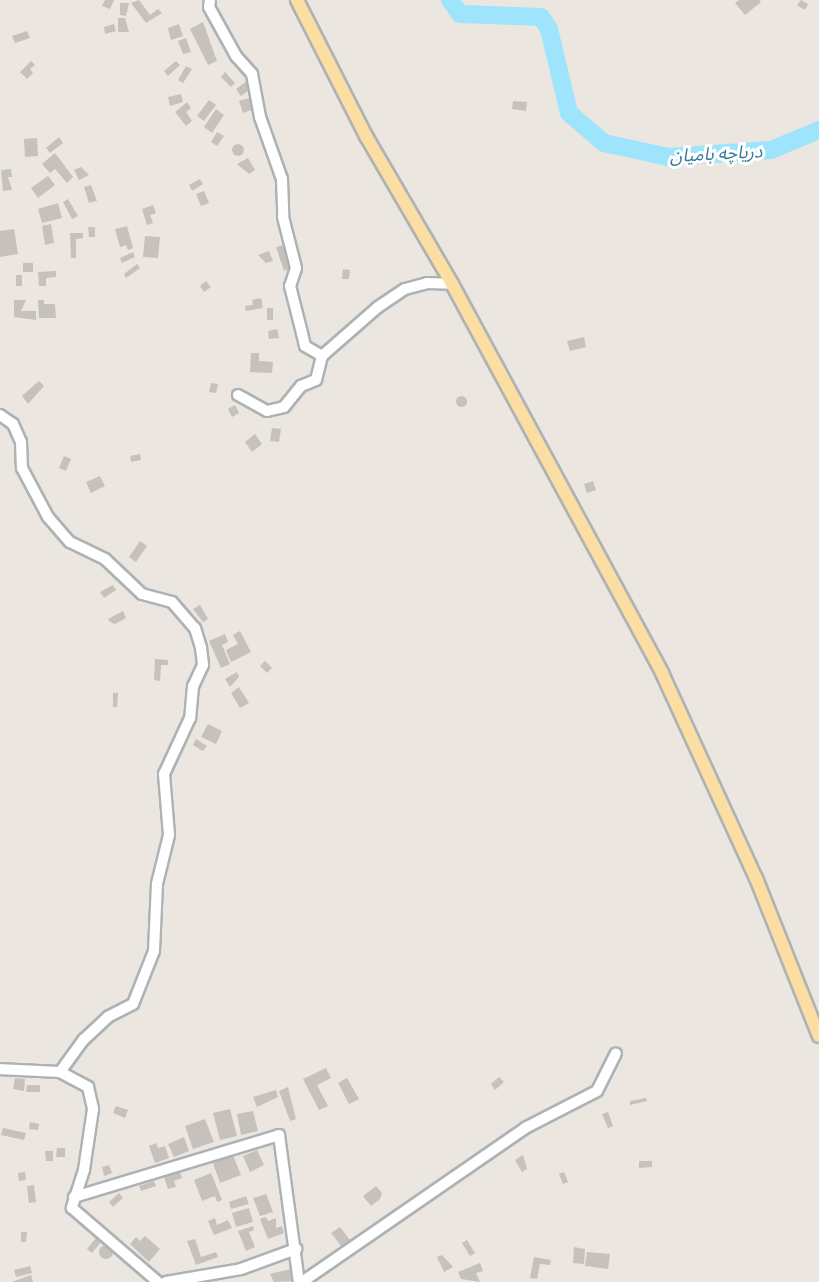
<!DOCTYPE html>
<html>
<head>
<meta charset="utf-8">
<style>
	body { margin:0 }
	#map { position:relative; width:819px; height:1282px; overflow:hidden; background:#ebe6df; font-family:Lato,"Noto Sans Arabic",sans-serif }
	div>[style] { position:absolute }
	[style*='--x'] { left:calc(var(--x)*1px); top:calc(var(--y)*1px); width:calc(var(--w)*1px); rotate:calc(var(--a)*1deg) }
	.river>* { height:18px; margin:-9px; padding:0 9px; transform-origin:9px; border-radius:9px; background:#9ee4fc }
	.building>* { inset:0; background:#c6c1bc }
	.round { border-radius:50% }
	.roads { filter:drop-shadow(2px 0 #adb2b5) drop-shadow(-2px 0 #adb2b5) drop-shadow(0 2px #adb2b5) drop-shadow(0 -2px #adb2b5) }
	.minor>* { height:10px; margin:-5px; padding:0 5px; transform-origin:5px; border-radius:5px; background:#fff }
	.major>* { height:12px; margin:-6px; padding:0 6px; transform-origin:6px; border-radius:6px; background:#fcdea3 }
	span { translate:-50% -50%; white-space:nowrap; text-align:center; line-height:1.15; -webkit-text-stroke:6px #fff; paint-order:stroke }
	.water-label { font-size:18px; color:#397b9b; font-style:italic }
</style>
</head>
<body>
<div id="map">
	<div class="river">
		<div style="--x:450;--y:0;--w:17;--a:54"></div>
		<div style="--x:460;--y:14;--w:81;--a:2.1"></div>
		<div style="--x:541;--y:17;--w:14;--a:56"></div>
		<div style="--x:549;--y:29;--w:86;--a:76.6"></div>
		<div style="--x:569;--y:113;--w:46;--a:40.6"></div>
		<div style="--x:604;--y:143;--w:66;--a:12.3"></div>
		<div style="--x:668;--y:157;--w:103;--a:-3.9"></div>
		<div style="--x:771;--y:150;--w:52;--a:-22.6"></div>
	</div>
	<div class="building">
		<div style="clip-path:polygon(105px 0,114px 0,110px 9px,102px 6px)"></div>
		<div style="clip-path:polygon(139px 0,150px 15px,158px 9px,162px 13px,146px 23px,131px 3px)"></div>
		<div style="clip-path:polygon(739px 0,759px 0,761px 2px,745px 15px,735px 3px)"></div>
		<div style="clip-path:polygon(801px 0,808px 4px,805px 10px,797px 5px)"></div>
		<div style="clip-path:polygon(120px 3px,129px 3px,126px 16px,120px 15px)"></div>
		<div style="clip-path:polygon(118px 18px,125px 18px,129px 32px,118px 32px)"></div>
		<div style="clip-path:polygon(203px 22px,217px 61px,208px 65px,190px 29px)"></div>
		<div style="clip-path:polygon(114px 24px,116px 31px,105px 34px,104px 27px)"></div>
		<div style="clip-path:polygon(179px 24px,183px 36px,171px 40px,168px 28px)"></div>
		<div style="clip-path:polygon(27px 31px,30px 38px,15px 43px,12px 36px)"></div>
		<div style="clip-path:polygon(186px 38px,191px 52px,183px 54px,178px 41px)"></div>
		<div style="clip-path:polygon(31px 61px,35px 65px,30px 69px,33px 73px,27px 79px,20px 72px)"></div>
		<div style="clip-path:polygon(176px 61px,180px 65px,168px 76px,164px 71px)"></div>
		<div style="clip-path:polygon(186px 66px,192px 69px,183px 83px,178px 80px)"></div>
		<div style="clip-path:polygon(225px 72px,235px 83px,231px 87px,221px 77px)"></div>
		<div style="clip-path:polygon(247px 81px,252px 88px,241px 96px,236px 89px)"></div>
		<div style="clip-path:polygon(181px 94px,183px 102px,170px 106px,168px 97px)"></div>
		<div style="clip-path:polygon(249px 98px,254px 109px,243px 113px,239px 101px)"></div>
		<div style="clip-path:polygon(209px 100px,216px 105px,204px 121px,197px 116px)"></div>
		<div style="clip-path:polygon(513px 101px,527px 102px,526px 111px,512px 109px)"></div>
		<div style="clip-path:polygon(187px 102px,191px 108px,186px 112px,192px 121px,186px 126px,175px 112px)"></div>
		<div style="clip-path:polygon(216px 109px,224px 115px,212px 133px,204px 127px)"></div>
		<div style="clip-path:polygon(217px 132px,224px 136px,217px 146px,211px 142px)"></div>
		<div style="clip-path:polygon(59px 137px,63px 143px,50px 153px,46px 148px)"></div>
		<div style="clip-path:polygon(37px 138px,38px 156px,25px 157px,24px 139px)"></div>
		<div class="round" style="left:232px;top:144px;width:12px;height:12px"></div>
		<div style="clip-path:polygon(55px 153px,73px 177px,67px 183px,55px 169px,50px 173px,42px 164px)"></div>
		<div style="clip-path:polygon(248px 158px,255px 170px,249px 174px,237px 164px)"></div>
		<div style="clip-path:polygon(81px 167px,89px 175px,79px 180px,74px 170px)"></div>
		<div style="clip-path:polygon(11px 169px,12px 177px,8px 177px,12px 190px,3px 191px,1px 170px)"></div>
		<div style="clip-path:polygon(48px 176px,55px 185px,38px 198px,31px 188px)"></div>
		<div style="clip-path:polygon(200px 179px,203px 184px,192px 191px,189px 185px)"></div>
		<div style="clip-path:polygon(91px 185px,97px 201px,89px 203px,84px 187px)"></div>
		<div style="clip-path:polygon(204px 191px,209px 203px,201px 206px,196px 194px)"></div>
		<div style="clip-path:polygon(68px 199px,78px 216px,72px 219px,63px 202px)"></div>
		<div style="clip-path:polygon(58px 203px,62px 218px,42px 223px,38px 209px)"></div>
		<div style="clip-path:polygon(153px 205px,156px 213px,150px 215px,153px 223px,147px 225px,142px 209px)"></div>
		<div style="clip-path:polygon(51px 224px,54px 243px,45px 245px,42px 226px)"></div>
		<div style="clip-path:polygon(127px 226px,133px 248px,128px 250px,126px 245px,120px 247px,115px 229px)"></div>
		<div style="clip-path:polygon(88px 227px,95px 227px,95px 237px,89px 237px)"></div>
		<div style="clip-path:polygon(14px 229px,18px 254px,0 257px,0 231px)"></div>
		<div style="clip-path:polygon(70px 233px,83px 233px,83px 238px,76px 239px,76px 258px,71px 258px)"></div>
		<div style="clip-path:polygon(145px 236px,160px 237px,158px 258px,143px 257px)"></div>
		<div style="clip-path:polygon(284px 245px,292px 268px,284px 271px,276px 247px)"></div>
		<div style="clip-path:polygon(269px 251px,273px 261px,266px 263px,258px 255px)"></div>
		<div style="clip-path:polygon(133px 252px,135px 257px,122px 263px,120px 258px)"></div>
		<div style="clip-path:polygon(23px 263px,33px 263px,33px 272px,23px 272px)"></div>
		<div style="clip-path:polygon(137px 264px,140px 268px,126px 278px,124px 274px)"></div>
		<div style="clip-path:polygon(343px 269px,350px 270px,349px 279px,342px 279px)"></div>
		<div style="clip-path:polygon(56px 271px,56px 277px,46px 278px,46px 286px,39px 286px,38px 272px)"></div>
		<div style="clip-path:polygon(16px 275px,22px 275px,22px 286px,16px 286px)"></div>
		<div style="clip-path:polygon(206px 281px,211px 287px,204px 292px,200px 286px)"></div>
		<div style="clip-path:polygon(261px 298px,263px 308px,246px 311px,245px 306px,253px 305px,252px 300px)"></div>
		<div style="clip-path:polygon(14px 300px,26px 300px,21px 311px,36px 311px,36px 320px,14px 317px)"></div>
		<div style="clip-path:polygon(38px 300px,44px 300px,44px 304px,55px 304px,56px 318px,39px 318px)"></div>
		<div style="clip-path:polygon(267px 308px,273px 308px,273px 320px,267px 320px)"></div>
		<div style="clip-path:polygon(277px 329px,279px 338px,269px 339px,268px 331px)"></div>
		<div style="clip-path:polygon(584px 337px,586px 347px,570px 351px,567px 341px)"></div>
		<div style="clip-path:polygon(251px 353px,259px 353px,259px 361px,273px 362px,272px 373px,250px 372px)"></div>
		<div style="clip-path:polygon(39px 381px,44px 386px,28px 404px,22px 396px)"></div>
		<div style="clip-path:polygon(211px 383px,218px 384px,216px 393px,209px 392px)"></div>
		<div class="round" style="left:455.5px;top:395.5px;width:11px;height:11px"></div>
		<div style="clip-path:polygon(235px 405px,239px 413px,232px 417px,228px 409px)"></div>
		<div style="clip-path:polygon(272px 428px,281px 429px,279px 442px,270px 441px)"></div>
		<div style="clip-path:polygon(255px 434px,262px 444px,252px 452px,245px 442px)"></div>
		<div style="clip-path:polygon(140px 454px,141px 460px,131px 462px,130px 456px)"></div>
		<div style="clip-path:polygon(64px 456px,71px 459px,66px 471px,59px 468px)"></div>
		<div style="clip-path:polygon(100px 476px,105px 486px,91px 493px,86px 482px)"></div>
		<div style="clip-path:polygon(593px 481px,596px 490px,587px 493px,584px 484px)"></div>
		<div style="clip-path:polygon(140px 541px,147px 546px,136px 562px,129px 557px)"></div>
		<div style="clip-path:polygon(113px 585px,116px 590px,104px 598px,100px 592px)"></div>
		<div style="clip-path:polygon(200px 605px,208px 619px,203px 622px,193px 609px)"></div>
		<div style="clip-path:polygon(123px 611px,126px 618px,115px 624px,110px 622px,108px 619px)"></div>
		<div style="clip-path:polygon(240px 631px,251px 652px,231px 662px,226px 650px,238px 644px,233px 635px)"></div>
		<div style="clip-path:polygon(225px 634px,228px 642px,222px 645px,230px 664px,221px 668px,209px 641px)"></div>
		<div style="clip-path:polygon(155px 659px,168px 660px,168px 665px,161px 665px,160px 681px,154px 680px)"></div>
		<div style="clip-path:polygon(265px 661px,272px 668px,267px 673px,260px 666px)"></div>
		<div style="clip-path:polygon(237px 672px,239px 677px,230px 687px,225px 679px)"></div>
		<div style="clip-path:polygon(239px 687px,249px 703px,240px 708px,231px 693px)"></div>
		<div style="clip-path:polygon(113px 693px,118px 693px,117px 707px,113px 707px)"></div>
		<div style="clip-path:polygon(208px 724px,222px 731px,216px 744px,201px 737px)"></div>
		<div style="clip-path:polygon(196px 739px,207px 746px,203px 751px,193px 745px)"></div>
		<div style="clip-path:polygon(326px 1068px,331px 1078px,317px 1085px,328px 1106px,319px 1110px,303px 1079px)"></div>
		<div style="clip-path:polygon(499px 1077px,504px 1082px,495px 1090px,491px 1084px)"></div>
		<div style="clip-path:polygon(15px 1078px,25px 1079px,24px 1091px,13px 1089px)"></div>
		<div style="clip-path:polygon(347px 1078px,359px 1099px,349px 1104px,338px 1083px)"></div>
		<div style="clip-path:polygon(27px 1085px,40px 1085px,40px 1092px,26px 1092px)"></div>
		<div style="clip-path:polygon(288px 1087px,296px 1119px,290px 1121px,279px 1091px)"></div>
		<div style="clip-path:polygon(276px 1090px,278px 1097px,257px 1107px,253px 1097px)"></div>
		<div style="clip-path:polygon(646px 1098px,647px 1101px,630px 1105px,630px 1101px)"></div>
		<div style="clip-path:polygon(116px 1106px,128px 1110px,125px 1118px,113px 1113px)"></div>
		<div style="clip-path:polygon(230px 1109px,237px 1136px,220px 1140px,213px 1113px)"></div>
		<div style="clip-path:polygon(253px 1111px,258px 1131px,241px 1135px,237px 1114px)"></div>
		<div style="clip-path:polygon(608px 1112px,613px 1126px,608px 1128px,602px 1114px)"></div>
		<div style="clip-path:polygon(205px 1119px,214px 1142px,193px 1149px,185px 1126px)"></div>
		<div style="clip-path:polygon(30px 1122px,39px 1124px,38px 1130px,29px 1129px)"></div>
		<div style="clip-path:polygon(3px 1128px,26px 1133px,24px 1140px,1px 1135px)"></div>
		<div style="clip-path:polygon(184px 1137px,189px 1151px,174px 1157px,168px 1144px)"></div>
		<div style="clip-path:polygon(156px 1143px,158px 1148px,165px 1146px,169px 1158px,155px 1163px,149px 1146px)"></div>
		<div style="clip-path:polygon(57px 1148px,65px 1148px,65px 1157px,56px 1157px)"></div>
		<div style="clip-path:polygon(257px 1150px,264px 1165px,250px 1172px,243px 1156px)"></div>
		<div style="clip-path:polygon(45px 1151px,53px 1151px,53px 1161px,46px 1161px)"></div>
		<div style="clip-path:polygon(233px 1155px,241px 1175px,220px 1183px,213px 1163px)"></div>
		<div style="clip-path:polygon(523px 1155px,527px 1169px,522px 1172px,515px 1160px)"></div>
		<div style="clip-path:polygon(639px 1161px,652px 1161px,652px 1167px,639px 1168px)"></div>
		<div style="clip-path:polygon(109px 1165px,112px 1173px,104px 1176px,102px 1167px)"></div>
		<div style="clip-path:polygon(25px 1172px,26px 1180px,19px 1181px,18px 1173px)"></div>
		<div style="clip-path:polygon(180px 1172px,182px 1178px,174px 1181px,176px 1187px,168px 1189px,164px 1177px)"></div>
		<div style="clip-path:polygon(564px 1172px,568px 1182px,563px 1184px,559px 1174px)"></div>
		<div style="clip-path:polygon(211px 1173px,222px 1200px,217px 1202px,215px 1196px,202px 1201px,194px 1180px)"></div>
		<div style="clip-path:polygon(154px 1181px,156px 1186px,141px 1191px,139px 1186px)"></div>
		<div style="clip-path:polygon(34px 1185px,36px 1202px,29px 1203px,27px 1186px)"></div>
		<div style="clip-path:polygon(376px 1186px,382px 1193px,380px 1199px,371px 1206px,363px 1196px)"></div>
		<div style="clip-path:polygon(119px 1193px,123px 1198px,113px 1207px,109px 1202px)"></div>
		<div style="clip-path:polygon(266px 1194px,273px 1212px,260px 1216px,253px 1198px)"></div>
		<div style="clip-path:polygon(246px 1196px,249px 1204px,231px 1209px,229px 1202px)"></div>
		<div style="clip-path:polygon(249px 1208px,253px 1222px,236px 1227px,232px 1213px)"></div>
		<div style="clip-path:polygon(266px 1217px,268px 1221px,276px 1218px,276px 1228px,282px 1226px,284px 1233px,268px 1239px,260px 1219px)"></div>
		<div style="clip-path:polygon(215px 1218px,217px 1225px,228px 1220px,232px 1228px,214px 1235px,208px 1221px)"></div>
		<div style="clip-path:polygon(253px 1226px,254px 1230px,249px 1232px,255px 1247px,246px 1251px,238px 1231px)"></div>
		<div style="clip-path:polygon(340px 1227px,350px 1240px,341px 1246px,331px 1233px)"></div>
		<div style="clip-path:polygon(21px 1232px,27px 1232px,26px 1242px,21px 1242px)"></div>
		<div style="clip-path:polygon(145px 1236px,160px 1249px,149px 1262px,130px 1244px,136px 1237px,140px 1241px)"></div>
		<div style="clip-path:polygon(96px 1238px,101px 1242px,92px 1253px,87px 1249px)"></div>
		<div style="clip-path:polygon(195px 1239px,201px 1257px,216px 1252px,218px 1257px,196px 1265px,187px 1241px)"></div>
		<div style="clip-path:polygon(467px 1240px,475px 1253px,470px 1256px,462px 1243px)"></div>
		<div class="round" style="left:99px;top:1245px;width:14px;height:14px"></div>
		<div style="clip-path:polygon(574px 1247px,585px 1249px,584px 1264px,573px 1263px)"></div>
		<div style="clip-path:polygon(587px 1252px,610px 1254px,608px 1269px,585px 1266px)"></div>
		<div style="clip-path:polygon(442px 1255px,453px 1267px,444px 1272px,437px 1257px)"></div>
		<div style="clip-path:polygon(534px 1257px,551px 1260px,550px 1265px,540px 1264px,537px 1279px,530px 1278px)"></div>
		<div style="clip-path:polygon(480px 1263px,483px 1271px,476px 1273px,480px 1282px,461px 1279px,458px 1272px)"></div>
		<div style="clip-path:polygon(30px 1266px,32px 1273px,16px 1277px,14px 1270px)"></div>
		<div style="clip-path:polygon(291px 1269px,295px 1281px,274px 1282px,270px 1274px)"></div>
		<div style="clip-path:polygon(31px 1275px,33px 1282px,12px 1282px)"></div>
	</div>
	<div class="roads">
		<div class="minor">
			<div style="--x:210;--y:0;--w:7;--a:98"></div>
			<div style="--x:209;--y:7;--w:56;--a:61.1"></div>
			<div style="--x:236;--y:56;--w:24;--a:48"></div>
			<div style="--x:252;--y:74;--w:44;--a:79.5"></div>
			<div style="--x:260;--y:117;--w:66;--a:70.5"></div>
			<div style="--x:282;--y:179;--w:38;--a:88"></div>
			<div style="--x:283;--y:217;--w:53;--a:75.7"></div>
			<div style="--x:296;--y:268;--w:19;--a:108"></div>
			<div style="--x:290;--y:286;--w:49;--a:75.7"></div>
			<div style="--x:302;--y:333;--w:13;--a:77"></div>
			<div style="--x:305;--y:346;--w:20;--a:30"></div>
			<div style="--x:238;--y:395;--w:33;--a:29"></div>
			<div style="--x:267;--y:411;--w:17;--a:-13"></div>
			<div style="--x:284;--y:407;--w:27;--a:-51"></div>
			<div style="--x:301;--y:386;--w:16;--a:-22"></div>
			<div style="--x:316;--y:380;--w:25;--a:-76"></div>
			<div style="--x:322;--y:356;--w:74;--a:-41.2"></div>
			<div style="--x:378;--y:307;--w:32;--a:-34"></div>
			<div style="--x:405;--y:289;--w:23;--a:-15"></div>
			<div style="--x:427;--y:283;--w:25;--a:2"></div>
			<div style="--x:0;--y:415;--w:16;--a:35"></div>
			<div style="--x:13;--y:424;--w:20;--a:66"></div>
			<div style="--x:21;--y:442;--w:26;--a:88"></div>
			<div style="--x:22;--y:468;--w:55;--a:62"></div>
			<div style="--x:48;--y:517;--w:33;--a:49"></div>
			<div style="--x:70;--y:542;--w:39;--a:26"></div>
			<div style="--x:105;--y:559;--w:51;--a:43.4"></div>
			<div style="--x:142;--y:594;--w:31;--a:15"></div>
			<div style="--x:172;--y:602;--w:35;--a:49"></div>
			<div style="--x:195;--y:628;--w:21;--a:73"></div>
			<div style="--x:201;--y:648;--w:17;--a:83"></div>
			<div style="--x:203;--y:665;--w:23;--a:115"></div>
			<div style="--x:193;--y:686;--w:32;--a:95"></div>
			<div style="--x:190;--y:718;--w:62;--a:114.9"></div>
			<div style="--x:164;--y:774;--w:61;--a:85.3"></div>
			<div style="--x:169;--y:835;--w:50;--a:103.8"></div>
			<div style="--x:157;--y:884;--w:67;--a:92.6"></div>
			<div style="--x:154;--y:951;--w:57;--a:111.6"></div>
			<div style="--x:133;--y:1004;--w:28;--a:153"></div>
			<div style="--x:108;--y:1017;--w:33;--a:137"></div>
			<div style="--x:84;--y:1039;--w:41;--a:126"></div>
			<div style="--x:60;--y:1072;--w:32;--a:28"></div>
			<div style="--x:88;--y:1087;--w:23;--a:77"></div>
			<div style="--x:93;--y:1109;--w:62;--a:98.4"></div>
			<div style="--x:84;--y:1170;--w:40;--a:108"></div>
			<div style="--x:72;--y:1208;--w:113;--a:40.7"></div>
			<div style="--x:0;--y:1069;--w:60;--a:2.9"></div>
			<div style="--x:74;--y:1197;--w:214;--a:-16.8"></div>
			<div style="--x:279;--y:1135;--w:148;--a:82.3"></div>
			<div style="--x:166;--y:1282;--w:76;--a:-9.8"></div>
			<div style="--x:241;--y:1269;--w:59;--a:-20"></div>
			<div style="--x:302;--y:1282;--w:271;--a:-34.6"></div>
			<div style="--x:525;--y:1128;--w:81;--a:-27.2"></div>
			<div style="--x:597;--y:1091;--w:42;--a:-63.4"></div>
		</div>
		<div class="major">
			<div style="--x:297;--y:0;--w:153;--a:63.1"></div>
			<div style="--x:366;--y:136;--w:171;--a:59.8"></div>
			<div style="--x:452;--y:284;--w:442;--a:61.6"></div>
			<div style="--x:662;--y:673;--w:226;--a:65.4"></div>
			<div style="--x:756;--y:878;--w:170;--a:68.3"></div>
		</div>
	</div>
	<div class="water-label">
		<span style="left:716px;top:153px;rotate:-3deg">دریاچه بامیان</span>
	</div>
</div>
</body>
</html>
